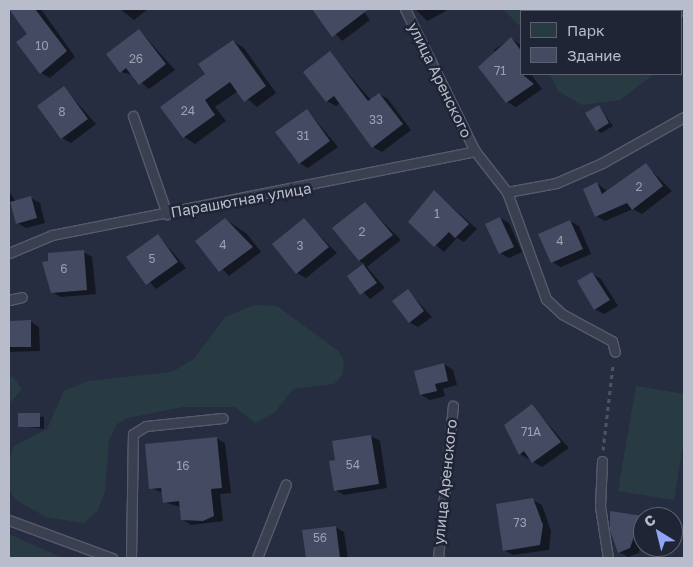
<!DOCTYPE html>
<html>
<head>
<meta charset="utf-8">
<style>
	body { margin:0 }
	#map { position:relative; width:693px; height:567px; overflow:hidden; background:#272d41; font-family:"Golos Text",sans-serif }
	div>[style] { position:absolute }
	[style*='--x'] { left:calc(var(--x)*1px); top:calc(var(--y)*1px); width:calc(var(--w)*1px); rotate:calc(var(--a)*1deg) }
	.green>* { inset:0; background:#293b42 }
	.shadow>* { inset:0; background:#0007 }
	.building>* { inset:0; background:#434a61 }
	.path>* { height:3px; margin-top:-1.5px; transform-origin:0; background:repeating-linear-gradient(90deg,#47585f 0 4px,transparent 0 8px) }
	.roads { filter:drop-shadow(1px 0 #565b6b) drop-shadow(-1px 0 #565b6b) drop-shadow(0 1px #565b6b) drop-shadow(0 -1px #565b6b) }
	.service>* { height:9px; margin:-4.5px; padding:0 4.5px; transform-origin:4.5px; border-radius:4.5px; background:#3b4051 }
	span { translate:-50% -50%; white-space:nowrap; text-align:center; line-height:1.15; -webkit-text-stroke:5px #202536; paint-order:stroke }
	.number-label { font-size:12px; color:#9ba0b0 }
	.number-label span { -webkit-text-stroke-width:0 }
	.street-label { font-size:15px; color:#b8bccb }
	.frame { position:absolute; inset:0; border:10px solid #b8bccb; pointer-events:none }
	.legend { position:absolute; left:520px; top:10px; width:162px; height:65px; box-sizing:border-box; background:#202536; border:1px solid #5d6172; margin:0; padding:6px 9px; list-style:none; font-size:15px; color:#b8bccb }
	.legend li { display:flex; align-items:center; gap:10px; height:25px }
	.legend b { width:25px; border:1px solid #5d6172 }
	.north { position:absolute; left:633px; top:507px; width:50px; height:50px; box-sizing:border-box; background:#202536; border:1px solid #5d6172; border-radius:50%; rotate:324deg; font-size:14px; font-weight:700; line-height:20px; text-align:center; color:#b8bccb }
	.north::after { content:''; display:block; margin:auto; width:18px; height:22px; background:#92a6f6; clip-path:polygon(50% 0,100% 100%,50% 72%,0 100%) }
</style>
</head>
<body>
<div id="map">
	<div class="green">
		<div style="clip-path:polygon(503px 9px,646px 9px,649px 11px,522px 11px,522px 28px)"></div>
		<div style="clip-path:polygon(550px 74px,654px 74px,620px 100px,582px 105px,558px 91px)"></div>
		<div style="clip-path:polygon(277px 306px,338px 351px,344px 361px,342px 375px,334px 384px,293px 389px,274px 413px,255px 423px,235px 407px,183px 407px,127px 418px,117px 424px,109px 440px,105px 491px,98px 510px,84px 523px,46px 517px,16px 500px,9px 490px,9px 460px,14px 446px,47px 429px,64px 391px,88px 381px,172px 372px,194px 359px,225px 317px,255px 305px)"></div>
		<div style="clip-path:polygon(13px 377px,22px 389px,9px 404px,9px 378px)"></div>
		<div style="clip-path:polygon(636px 386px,684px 394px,684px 439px,674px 500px,618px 491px)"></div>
		<div style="clip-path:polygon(9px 534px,62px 558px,9px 558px)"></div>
	</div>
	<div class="shadow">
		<div style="clip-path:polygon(10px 9px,41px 9px,75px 57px,50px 78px,41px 73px,28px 34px)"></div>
		<div style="clip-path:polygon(120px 9px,148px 9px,134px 20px)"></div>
		<div style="clip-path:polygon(313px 9px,362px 9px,370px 20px,342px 41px)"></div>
		<div style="clip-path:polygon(415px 9px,444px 9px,446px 11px,427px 21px)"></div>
		<div style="clip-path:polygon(139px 30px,175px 70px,149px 89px,133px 75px,121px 72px)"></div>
		<div style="clip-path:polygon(511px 38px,522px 46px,522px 74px,531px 74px,542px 89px,516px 107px,507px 102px,494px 50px)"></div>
		<div style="clip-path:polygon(233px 41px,244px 48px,276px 93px,257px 107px,238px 91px,215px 107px,226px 121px,195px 144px,184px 137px)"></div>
		<div style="clip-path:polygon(330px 53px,371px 100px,379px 94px,388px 99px,411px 130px,382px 152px,373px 147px,340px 103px,336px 106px,327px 101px)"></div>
		<div style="clip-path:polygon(64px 88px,96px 124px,71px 143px,62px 138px)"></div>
		<div style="clip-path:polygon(599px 106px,613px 126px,601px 133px,597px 130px)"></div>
		<div style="clip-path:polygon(307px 110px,338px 147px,308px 168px,299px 163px)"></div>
		<div style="clip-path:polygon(646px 165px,672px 191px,642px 214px,633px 209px,605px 221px,596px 216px,597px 183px,608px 192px)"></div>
		<div style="clip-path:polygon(9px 191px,16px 202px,31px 198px,40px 203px,45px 223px,26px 228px,17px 223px,12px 205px,9px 207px)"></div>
		<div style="clip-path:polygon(434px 191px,477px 229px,464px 242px,457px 238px,444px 252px,410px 222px)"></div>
		<div style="clip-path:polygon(365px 204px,401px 240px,367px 267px,385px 288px,370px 299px,348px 276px,365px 264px,359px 261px)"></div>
		<div style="clip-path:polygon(500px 218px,509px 223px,522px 252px,509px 258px,500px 253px)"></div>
		<div style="clip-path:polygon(225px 219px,247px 234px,261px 252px,229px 276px,197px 241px)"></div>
		<div style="clip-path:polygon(304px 220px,337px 253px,306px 278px,297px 273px)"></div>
		<div style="clip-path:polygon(570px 221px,579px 226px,591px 254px,561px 267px,552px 262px)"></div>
		<div style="clip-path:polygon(158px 235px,186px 268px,156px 289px,128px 257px)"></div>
		<div style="clip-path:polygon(83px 252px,92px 257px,96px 294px,61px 297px,52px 292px)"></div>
		<div style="clip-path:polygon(592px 274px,601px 279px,618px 306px,604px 314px,595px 309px)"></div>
		<div style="clip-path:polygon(408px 291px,432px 317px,418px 327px,409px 322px)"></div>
		<div style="clip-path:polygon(30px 321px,39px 327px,40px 351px,9px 352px,9px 322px)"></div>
		<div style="clip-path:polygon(444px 364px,453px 370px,457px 385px,443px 389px,445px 396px,430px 400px,421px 395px)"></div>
		<div style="clip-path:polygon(532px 406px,569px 448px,542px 467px,520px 454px,506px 426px)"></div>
		<div style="clip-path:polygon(20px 414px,44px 417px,44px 429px,20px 426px)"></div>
		<div style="clip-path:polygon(371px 436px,380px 441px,387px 488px,344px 495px,335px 490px)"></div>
		<div style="clip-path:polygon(216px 438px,225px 443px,231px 493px,220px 494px,223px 521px,191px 525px,182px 519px,180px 507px,164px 502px,163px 493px,151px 488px)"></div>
		<div style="clip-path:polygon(533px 500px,542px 505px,551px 531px,549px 550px,513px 555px,504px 550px)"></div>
		<div style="clip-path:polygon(612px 512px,644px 517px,639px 553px,628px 557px,619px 552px)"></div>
		<div style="clip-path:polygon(673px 524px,676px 526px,673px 545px)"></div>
		<div style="clip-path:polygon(335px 527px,344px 532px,348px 558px,352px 558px,307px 558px,303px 531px)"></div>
	</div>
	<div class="building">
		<div style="clip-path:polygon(9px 9px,35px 9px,67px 51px,40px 74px,16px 42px,27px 34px)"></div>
		<div style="clip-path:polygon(312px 9px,369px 9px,332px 37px)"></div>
		<div style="clip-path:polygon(139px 29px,166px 64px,139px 85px,126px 68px,120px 73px,106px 54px)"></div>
		<div style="clip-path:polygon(511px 37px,522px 52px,522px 74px,534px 84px,506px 103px,478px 67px)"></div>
		<div style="clip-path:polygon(233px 40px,266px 86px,244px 102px,230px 82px,205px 100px,215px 115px,183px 138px,160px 107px,205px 74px,198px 64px)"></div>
		<div style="clip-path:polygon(330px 51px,368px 101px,379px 93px,403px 124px,372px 148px,334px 96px,326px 102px,303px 72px)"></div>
		<div style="clip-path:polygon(64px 86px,88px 119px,61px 139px,37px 106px)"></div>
		<div style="clip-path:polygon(599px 105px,609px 123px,596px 131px,585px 113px)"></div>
		<div style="clip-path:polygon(307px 109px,330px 141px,299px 164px,275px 132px)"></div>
		<div style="clip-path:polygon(646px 163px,663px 186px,632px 210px,627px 203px,595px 217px,583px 189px,597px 182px,602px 194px)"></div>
		<div style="clip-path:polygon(434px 190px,469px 224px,455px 238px,449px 232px,434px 247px,408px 222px)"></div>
		<div style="clip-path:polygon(31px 196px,37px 218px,16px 224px,10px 202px)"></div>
		<div style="clip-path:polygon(365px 202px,393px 235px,359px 261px,332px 228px)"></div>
		<div style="clip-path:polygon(500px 217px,514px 247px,499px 254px,485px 224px)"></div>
		<div style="clip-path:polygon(225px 218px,253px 247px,219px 272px,195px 241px)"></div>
		<div style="clip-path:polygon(304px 218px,329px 247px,296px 274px,272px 244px)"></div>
		<div style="clip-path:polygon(570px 220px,583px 249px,551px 263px,538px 234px)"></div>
		<div style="clip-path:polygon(158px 234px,178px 262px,146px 285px,126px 257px)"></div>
		<div style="clip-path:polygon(84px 250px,87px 290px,51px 293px,42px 262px,48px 261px,48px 253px)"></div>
		<div style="clip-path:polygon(363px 264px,377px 283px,360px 295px,347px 276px)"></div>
		<div style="clip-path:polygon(592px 272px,610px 300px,594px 310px,577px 281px)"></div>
		<div style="clip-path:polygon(408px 289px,424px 311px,409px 323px,392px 301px)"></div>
		<div style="clip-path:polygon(31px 320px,31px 347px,9px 347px,9px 321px)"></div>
		<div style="clip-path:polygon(444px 363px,448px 381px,435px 384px,437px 391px,420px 395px,414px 371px)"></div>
		<div style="clip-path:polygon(532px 404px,561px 442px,532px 463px,524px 451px,519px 455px,504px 425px)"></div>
		<div style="clip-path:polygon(18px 413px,40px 413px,40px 427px,18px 427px)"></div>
		<div style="clip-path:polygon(371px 435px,379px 484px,334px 491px,329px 461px,335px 460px,332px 441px)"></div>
		<div style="clip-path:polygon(217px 437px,222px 488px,211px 489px,214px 516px,203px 521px,181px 520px,179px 501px,163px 503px,161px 488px,149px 489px,145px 444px)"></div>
		<div style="clip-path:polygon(533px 498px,543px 525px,540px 545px,503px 551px,496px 504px)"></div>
		<div style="clip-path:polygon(610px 511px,643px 516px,643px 539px,634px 537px,630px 548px,618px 553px,610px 530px)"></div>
		<div style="clip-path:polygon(336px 526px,340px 558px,306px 558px,302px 530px)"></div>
	</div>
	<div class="path">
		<div style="--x:603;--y:450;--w:86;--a:-83.3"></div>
	</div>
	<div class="roads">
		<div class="service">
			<div style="--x:405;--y:9;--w:158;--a:63.8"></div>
			<div style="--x:475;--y:151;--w:52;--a:52"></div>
			<div style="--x:507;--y:192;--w:114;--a:70"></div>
			<div style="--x:546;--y:299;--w:22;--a:43"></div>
			<div style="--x:562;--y:314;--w:57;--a:28.4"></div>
			<div style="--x:612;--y:341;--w:11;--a:75"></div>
			<div style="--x:675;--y:9;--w:5;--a:22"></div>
			<div style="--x:133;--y:116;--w:104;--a:70.9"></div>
			<div style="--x:507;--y:192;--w:50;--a:-10.4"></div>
			<div style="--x:556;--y:183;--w:50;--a:-23.5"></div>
			<div style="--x:602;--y:163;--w:94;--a:-29.3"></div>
			<div style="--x:9;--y:253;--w:47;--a:-22.7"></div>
			<div style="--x:52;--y:235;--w:431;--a:-11.2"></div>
			<div style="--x:9;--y:300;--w:13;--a:-13"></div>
			<div style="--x:602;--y:461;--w:45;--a:92.5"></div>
			<div style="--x:600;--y:506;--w:53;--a:81.3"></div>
			<div style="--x:9;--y:520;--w:110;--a:20.3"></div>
			<div style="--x:131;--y:558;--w:124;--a:-89.1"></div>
			<div style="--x:133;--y:434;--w:15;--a:-32"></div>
			<div style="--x:146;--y:426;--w:77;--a:-5.9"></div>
			<div style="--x:257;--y:558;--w:79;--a:-68.6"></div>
			<div style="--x:438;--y:558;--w:153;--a:-84.4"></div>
		</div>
	</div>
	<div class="number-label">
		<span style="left:42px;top:46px">10</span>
		<span style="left:136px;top:59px">26</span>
		<span style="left:500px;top:71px">71</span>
		<span style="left:188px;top:111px">24</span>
		<span style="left:62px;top:112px">8</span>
		<span style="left:376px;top:120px">33</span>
		<span style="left:303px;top:136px">31</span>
		<span style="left:639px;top:187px">2</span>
		<span style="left:437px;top:214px">1</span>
		<span style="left:362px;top:232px">2</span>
		<span style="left:560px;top:241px">4</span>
		<span style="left:223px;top:245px">4</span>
		<span style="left:300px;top:246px">3</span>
		<span style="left:152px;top:259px">5</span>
		<span style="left:64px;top:269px">6</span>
		<span style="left:531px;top:432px">71А</span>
		<span style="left:353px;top:465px">54</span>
		<span style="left:183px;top:466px">16</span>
		<span style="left:520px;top:523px">73</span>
		<span style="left:320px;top:538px">56</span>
	</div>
	<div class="street-label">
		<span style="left:440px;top:80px;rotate:64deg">улица Аренского</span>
		<span style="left:241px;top:200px;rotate:-10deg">Парашютная улица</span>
		<span style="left:445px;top:482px;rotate:-84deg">улица Аренского</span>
	</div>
	<div class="frame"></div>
	<ul class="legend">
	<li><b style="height:14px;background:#293b42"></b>Парк</li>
	<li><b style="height:14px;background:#434a61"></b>Здание</li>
	</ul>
	<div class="north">С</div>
</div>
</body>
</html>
